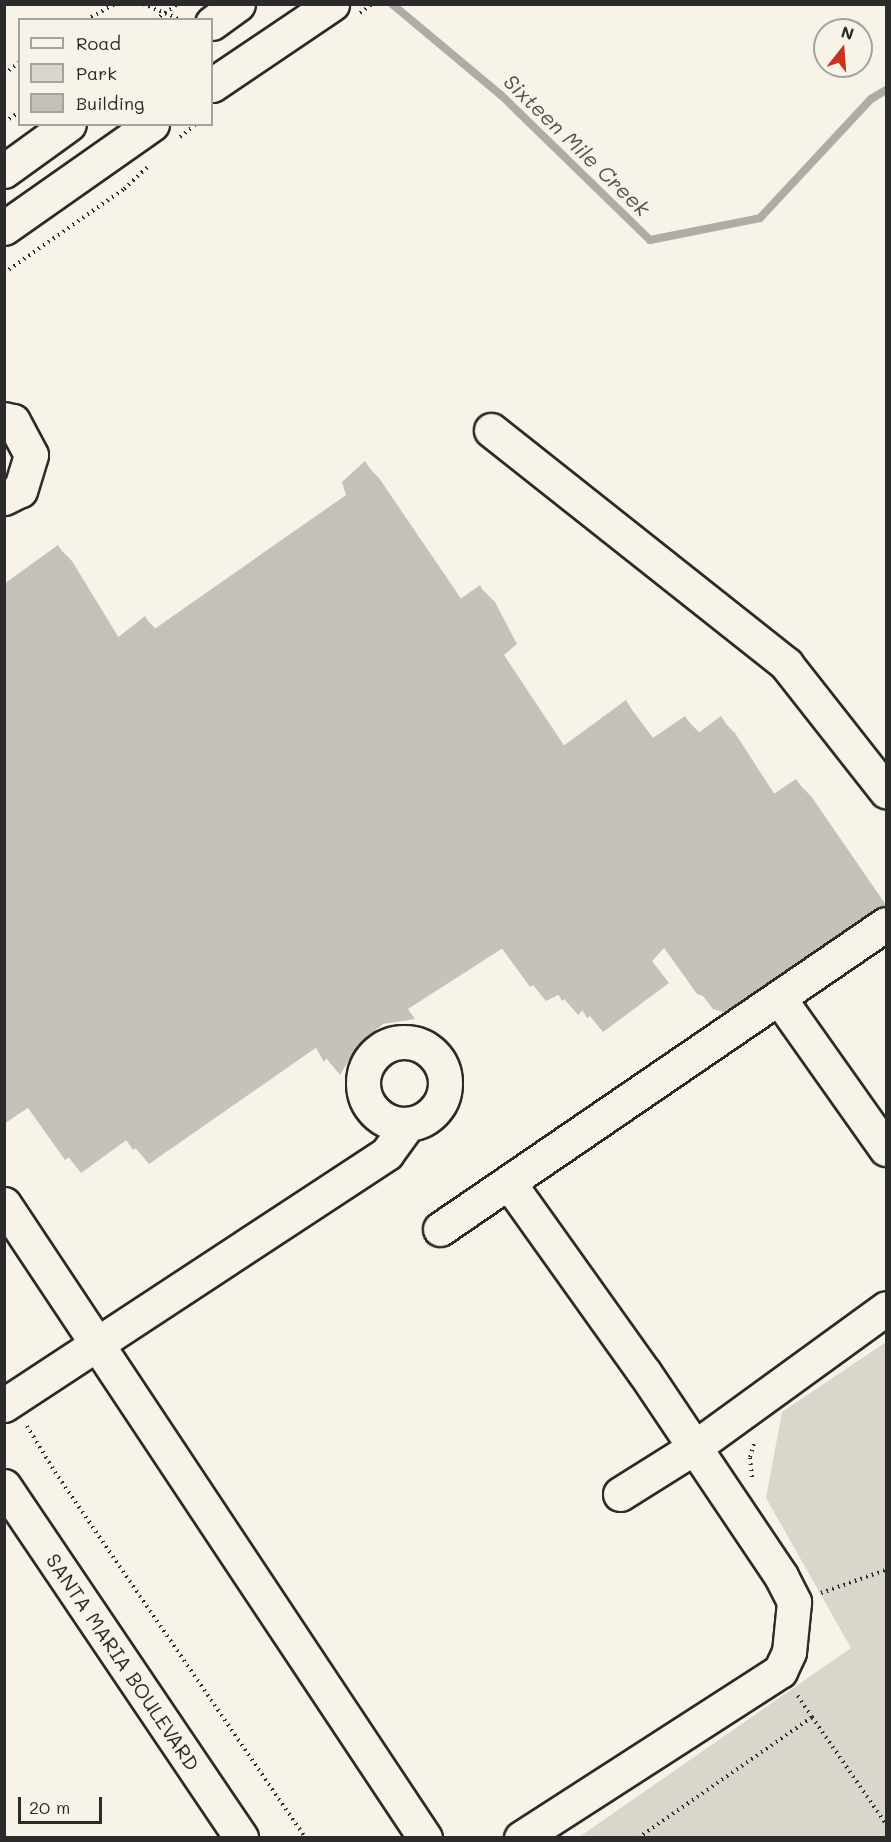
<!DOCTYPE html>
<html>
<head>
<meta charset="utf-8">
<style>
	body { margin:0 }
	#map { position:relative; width:891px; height:1842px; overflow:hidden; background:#f7f3e8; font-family:Mali,sans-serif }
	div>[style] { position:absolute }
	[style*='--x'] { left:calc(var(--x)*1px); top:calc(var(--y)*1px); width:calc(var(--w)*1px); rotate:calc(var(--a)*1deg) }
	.green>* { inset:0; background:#dad6cc }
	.shadow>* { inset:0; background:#0003 }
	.stream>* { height:8px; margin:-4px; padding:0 4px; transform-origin:4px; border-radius:4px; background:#afaca4 }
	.building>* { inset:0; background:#c4c1b9 }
	.path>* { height:4px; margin-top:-2px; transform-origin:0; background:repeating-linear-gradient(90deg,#2b2b2b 0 1.5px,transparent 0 6px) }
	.roads { filter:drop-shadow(2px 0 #2b2b2b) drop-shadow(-2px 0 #2b2b2b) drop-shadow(0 2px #2b2b2b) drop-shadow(0 -2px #2b2b2b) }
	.minor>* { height:33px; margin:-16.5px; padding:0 16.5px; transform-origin:16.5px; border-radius:16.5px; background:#f7f3e8 }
	.minor>.ring { margin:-16.5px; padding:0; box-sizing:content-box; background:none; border:33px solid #f7f3e8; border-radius:50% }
	.major>* { height:33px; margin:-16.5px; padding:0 16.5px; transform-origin:16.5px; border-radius:16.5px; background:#f7f3e8 }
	span { translate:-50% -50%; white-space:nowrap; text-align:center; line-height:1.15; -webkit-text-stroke:4.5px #f7f3e8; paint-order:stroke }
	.street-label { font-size:20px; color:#2b2b2b }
	.water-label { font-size:21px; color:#53524f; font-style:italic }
	.frame { position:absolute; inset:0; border:6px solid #2b2b2b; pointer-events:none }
	.legend { position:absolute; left:18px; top:18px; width:195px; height:108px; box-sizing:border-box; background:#f7f3e8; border:2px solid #a5a39c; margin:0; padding:8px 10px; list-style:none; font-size:18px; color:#2b2b2b }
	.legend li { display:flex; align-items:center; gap:12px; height:30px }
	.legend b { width:30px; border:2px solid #a5a39c }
	.north { position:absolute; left:813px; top:18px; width:60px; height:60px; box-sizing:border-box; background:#f7f3e8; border:2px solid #a5a39c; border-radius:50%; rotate:17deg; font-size:16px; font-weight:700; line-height:24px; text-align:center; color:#2b2b2b }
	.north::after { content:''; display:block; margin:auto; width:21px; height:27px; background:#c8321e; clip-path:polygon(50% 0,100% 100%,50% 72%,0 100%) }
	.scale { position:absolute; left:18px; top:1797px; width:84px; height:27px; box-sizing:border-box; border:3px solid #2b2b2b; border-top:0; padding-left:8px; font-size:18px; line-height:21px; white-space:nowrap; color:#2b2b2b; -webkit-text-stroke:4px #f7f3e8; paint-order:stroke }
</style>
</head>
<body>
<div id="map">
	<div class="green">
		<div style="clip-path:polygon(886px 1342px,886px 1837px,579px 1837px,851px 1648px,766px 1498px,782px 1412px)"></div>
	</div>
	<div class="shadow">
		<div style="clip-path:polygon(364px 463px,379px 478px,462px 600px,480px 587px,495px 602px,517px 644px,504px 655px,565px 747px,626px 702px,654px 739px,685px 718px,700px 733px,720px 718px,735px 733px,775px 795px,796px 781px,811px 796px,886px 905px,886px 910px,738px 1017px,713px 1009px,665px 947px,652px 961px,669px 983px,603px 1032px,584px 1009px,578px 1015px,560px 994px,546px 1001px,503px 948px,408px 1009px,415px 1019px,383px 1024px,358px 1045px,340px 1075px,317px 1047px,149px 1164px,128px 1139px,81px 1173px,29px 1107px,4px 1124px,4px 586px,57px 546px,72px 561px,119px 638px,145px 618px,157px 630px,348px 495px)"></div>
	</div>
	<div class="stream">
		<div style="--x:392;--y:4;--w:142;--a:39.9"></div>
		<div style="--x:501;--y:95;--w:208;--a:44.2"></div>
		<div style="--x:650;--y:240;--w:112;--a:-11.3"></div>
		<div style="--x:760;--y:218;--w:163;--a:-47"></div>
		<div style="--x:871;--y:99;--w:17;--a:-31"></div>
	</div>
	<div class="building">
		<div style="clip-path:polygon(365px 461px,459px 600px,480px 585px,503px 628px,490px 639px,562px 747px,626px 700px,650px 740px,685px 716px,697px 734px,721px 716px,772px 795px,796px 779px,876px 893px,723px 1003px,697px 994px,652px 931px,638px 945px,656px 968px,587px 1018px,572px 993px,562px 1001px,549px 977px,530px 987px,490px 932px,395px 994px,402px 1004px,368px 1010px,344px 1031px,324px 1062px,306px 1030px,133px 1150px,115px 1123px,65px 1160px,16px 1091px,4px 1099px,4px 584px,58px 545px,116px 639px,145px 616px,153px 630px,346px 495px,342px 482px)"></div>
	</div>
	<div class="path">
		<div style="--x:143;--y:4;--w:41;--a:22.8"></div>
		<div style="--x:360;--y:13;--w:15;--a:-37"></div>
		<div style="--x:86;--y:20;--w:33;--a:-29"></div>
		<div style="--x:155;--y:20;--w:28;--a:-35"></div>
		<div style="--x:4;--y:74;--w:20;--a:-37"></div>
		<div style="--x:4;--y:122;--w:19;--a:-32"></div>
		<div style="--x:180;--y:137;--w:21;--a:-39"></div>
		<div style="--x:4;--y:273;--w:146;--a:-35"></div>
		<div style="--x:124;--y:189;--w:33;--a:-43"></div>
		<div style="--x:27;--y:1426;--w:54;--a:58.7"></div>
		<div style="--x:55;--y:1472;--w:444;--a:55.6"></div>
		<div style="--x:752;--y:1477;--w:20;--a:-96"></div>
		<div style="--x:750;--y:1457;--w:17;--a:-73"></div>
		<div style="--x:821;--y:1593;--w:69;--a:-19.5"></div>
		<div style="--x:812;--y:1717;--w:130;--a:55.3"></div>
		<div style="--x:638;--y:1838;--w:212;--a:-34.8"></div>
		<div style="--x:812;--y:1717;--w:27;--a:-124"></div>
	</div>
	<div class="roads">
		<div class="minor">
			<div style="--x:4;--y:419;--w:9;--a:13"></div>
			<div style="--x:13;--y:421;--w:38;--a:62"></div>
			<div style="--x:31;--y:455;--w:37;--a:107"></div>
			<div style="--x:20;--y:490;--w:18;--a:153"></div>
			<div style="--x:491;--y:430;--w:377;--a:38.4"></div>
			<div style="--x:786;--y:664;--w:162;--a:51.8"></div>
			<div style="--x:779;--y:998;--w:185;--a:54.7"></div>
			<div class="ring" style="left:363px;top:1042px;width:49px;height:49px"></div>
			<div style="--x:509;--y:1183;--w:232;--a:54.5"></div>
			<div style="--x:644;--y:1372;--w:246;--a:56.1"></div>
			<div style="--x:781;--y:1576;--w:29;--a:63"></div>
			<div style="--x:794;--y:1602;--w:50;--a:95.7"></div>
			<div style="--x:789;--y:1652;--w:21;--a:115"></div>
			<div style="--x:780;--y:1671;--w:308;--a:147.2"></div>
			<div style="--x:4;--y:1204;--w:761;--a:56.41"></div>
			<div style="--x:440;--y:1229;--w:540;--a:-34.37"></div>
			<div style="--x:4;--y:1405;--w:458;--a:-33.3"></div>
			<div style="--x:387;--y:1153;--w:36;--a:-54"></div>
			<div style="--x:4;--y:1486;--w:424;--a:56"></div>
			<div style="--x:620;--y:1494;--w:89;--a:-32.1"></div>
			<div style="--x:695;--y:1447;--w:236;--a:-36"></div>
		</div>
		<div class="major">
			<div style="--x:212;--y:23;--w:32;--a:-36"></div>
			<div style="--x:212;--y:85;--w:145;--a:-34"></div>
			<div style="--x:4;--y:171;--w:80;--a:-35.9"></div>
			<div style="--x:4;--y:228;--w:181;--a:-35.1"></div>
		</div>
	</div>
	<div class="street-label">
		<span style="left:123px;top:1662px;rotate:56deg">SANTA MARIA BOULEVARD</span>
	</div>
	<div class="water-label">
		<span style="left:577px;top:145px;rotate:44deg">Sixteen Mile Creek</span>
	</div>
	<div class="frame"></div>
	<ul class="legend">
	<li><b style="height:8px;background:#f7f3e8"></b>Road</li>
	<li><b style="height:16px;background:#dad6cc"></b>Park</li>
	<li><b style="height:16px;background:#c4c1b9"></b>Building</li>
	</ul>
	<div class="north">N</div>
	<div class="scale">20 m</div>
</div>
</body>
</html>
